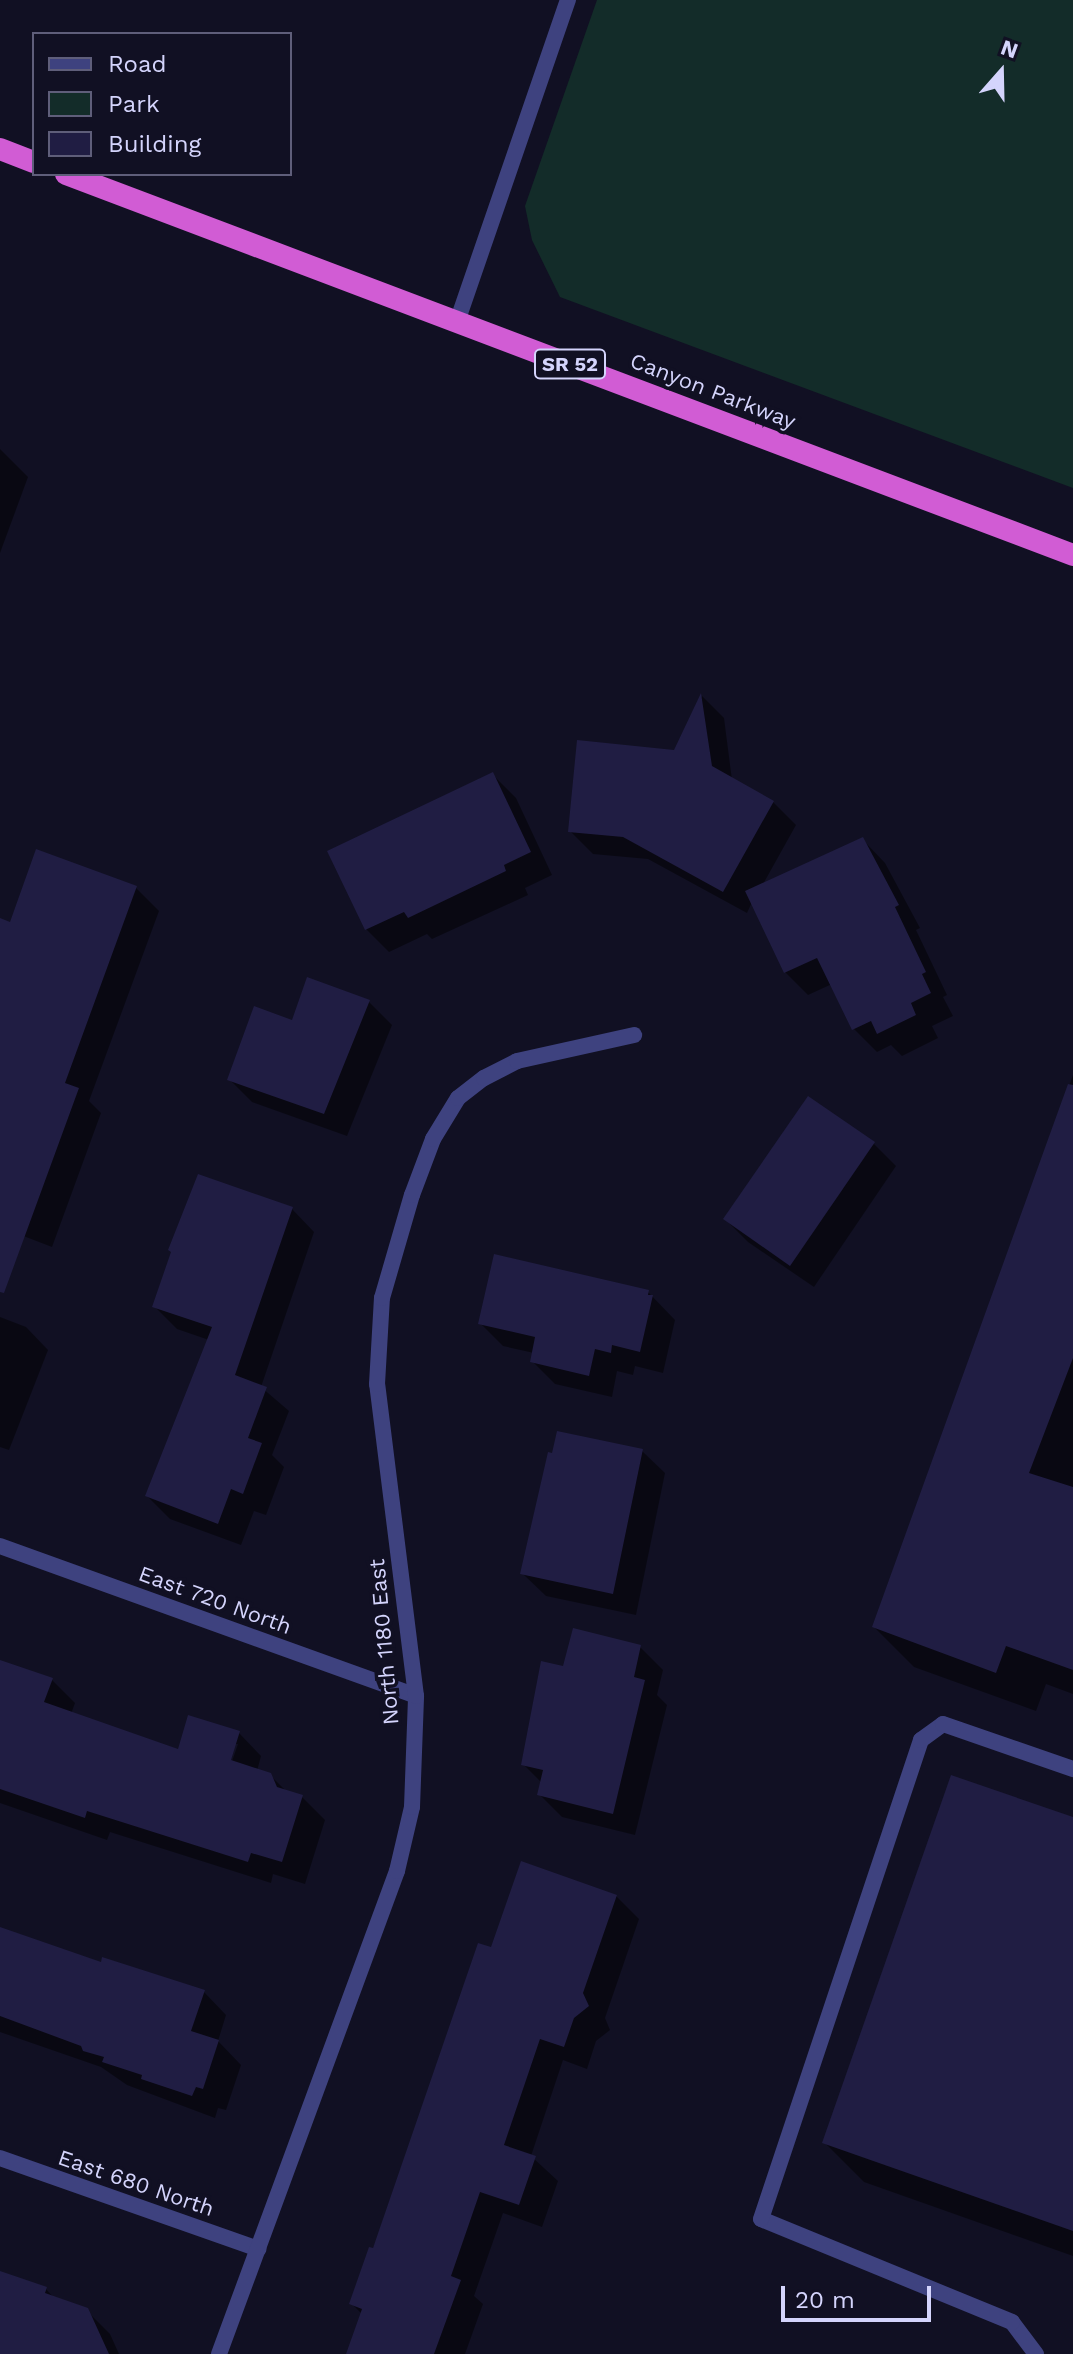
<!DOCTYPE html>
<html>
<head>
<meta charset="utf-8">
<style>
	body { margin:0 }
	#map { position:relative; width:1073px; height:2354px; overflow:hidden; background:#111023; font-family:"Work Sans",sans-serif }
	div>[style] { position:absolute }
	[style*='--x'] { left:calc(var(--x)*1px); top:calc(var(--y)*1px); width:calc(var(--w)*1px); rotate:calc(var(--a)*1deg) }
	.green>* { inset:0; background:#132c29 }
	.shadow>* { inset:0; background:#0007 }
	.building>* { inset:0; background:#201d43 }
	.service>* { height:16px; margin:-8px; padding:0 8px; transform-origin:8px; border-radius:8px; background:#3e427f }
	.minor>* { height:16px; margin:-8px; padding:0 8px; transform-origin:8px; border-radius:8px; background:#3e427f }
	.trunk>* { height:22px; margin:-11px; padding:0 11px; transform-origin:11px; border-radius:11px; background:#d15cd4 }
	span { translate:-50% -50%; white-space:nowrap; text-align:center; line-height:1.15; -webkit-text-stroke:7px #111023; paint-order:stroke }
	.shield-label span { padding:2px 6px; background:#111023; border:2px solid; border-radius:6px; -webkit-text-stroke-width:0 }
	.shield-label { font-size:20px; color:#d4d4fc; font-weight:700 }
	.street-label { font-size:22px; color:#d4d4fc }
	.legend { position:absolute; left:32px; top:32px; width:260px; height:144px; box-sizing:border-box; background:#111023; border:2px solid #5f5e7a; margin:0; padding:10px 14px; list-style:none; font-size:24px; color:#d4d4fc }
	.legend li { display:flex; align-items:center; gap:16px; height:40px }
	.legend b { width:40px; border:2px solid #5f5e7a }
	.north { position:absolute; left:961px; top:32px; width:80px; height:80px; -webkit-text-stroke:6px #111023; paint-order:stroke; rotate:20deg; font-size:22px; font-weight:700; line-height:32px; text-align:center; color:#d4d4fc }
	.north::after { content:''; display:block; margin:auto; width:28px; height:36px; background:#d4d4fc; clip-path:polygon(50% 0,100% 100%,50% 72%,0 100%) }
	.scale { position:absolute; left:781px; top:2286px; width:150px; height:36px; box-sizing:border-box; border:4px solid #d4d4fc; border-top:0; padding-left:10px; font-size:24px; line-height:28px; white-space:nowrap; color:#d4d4fc; -webkit-text-stroke:6px #111023; paint-order:stroke }
</style>
</head>
<body>
<div id="map">
	<div class="green">
		<div style="clip-path:polygon(597px 0,1073px 0,1073px 488px,560px 297px,532px 240px,525px 206px)"></div>
	</div>
	<div class="shadow">
		<div style="clip-path:polygon(0 449px,28px 477px,0 553px)"></div>
		<div style="clip-path:polygon(702px 696px,724px 718px,732px 780px,773px 802px,796px 825px,762px 886px,863px 840px,885px 863px,920px 928px,916px 930px,947px 995px,943px 997px,953px 1016px,932px 1026px,938px 1038px,902px 1056px,891px 1045px,877px 1052px,854px 1029px,832px 984px,808px 995px,785px 972px,752px 902px,747px 913px,648px 859px,593px 854px,570px 831px,676px 752px)"></div>
		<div style="clip-path:polygon(493px 775px,516px 798px,552px 875px,525px 888px,528px 895px,432px 939px,427px 934px,389px 952px,366px 929px)"></div>
		<div style="clip-path:polygon(136px 888px,159px 911px,89px 1101px,101px 1113px,52px 1247px,0 1227px,0 920px,11px 924px)"></div>
		<div style="clip-path:polygon(369px 1002px,392px 1025px,347px 1136px,252px 1102px,229px 1079px,293px 1022px)"></div>
		<div style="clip-path:polygon(1073px 1075px,1073px 1694px,1046px 1684px,1036px 1711px,914px 1667px,874px 1627px)"></div>
		<div style="clip-path:polygon(874px 1144px,896px 1166px,814px 1287px,748px 1242px,725px 1219px)"></div>
		<div style="clip-path:polygon(292px 1209px,314px 1232px,261px 1387px,289px 1411px,272px 1455px,284px 1467px,266px 1515px,254px 1511px,241px 1545px,170px 1519px,147px 1496px,209px 1340px,177px 1329px,154px 1306px)"></div>
		<div style="clip-path:polygon(648px 1292px,675px 1320px,663px 1373px,635px 1366px,633px 1375px,617px 1371px,612px 1397px,555px 1384px,532px 1361px,534px 1353px,503px 1346px,480px 1323px)"></div>
		<div style="clip-path:polygon(0 1317px,26px 1327px,48px 1350px,9px 1450px,0 1447px)"></div>
		<div style="clip-path:polygon(642px 1451px,665px 1473px,636px 1615px,546px 1596px,523px 1574px)"></div>
		<div style="clip-path:polygon(640px 1647px,663px 1670px,657px 1695px,667px 1705px,635px 1835px,562px 1817px,539px 1794px,542px 1783px,523px 1764px,565px 1669px)"></div>
		<div style="clip-path:polygon(evenodd,0 1662px,52px 1680px,75px 1703px,71px 1714px,179px 1751px,239px 1733px,261px 1756px,257px 1771px,270px 1775px,287px 1792px,302px 1797px,325px 1820px,305px 1884px,273px 1874px,271px 1883px,110px 1832px,107px 1840px,0 1803px,0 1662px,233px 1744px,238px 1744px,229px 1770px,233px 1744px)"></div>
		<div style="clip-path:polygon(1073px 1820px,1073px 2256px,864px 2182px,824px 2142px)"></div>
		<div style="clip-path:polygon(616px 1896px,639px 1919px,605px 2018px,610px 2030px,596px 2041px,587px 2069px,563px 2060px,531px 2156px,558px 2181px,542px 2227px,503px 2213px,474px 2296px,483px 2304px,465px 2354px,348px 2354px,362px 2314px,351px 2303px,493px 1950px)"></div>
		<div style="clip-path:polygon(0 1929px,102px 1965px,204px 1992px,226px 2015px,218px 2041px,241px 2065px,226px 2110px,218px 2108px,215px 2118px,127px 2085px,101px 2067px,0 2032px)"></div>
		<div style="clip-path:polygon(0 2273px,46px 2289px,55px 2299px,86px 2310px,110px 2334px,119px 2354px,0 2354px)"></div>
	</div>
	<div class="building">
		<div style="clip-path:polygon(701px 693px,712px 766px,774px 801px,723px 892px,623px 837px,568px 832px,577px 740px,674px 750px)"></div>
		<div style="clip-path:polygon(493px 772px,531px 852px,504px 865px,506px 871px,408px 918px,404px 912px,365px 930px,327px 851px)"></div>
		<div style="clip-path:polygon(863px 837px,899px 905px,895px 907px,926px 972px,922px 974px,931px 993px,911px 1003px,916px 1015px,877px 1034px,871px 1021px,852px 1030px,817px 958px,784px 973px,745px 891px)"></div>
		<div style="clip-path:polygon(36px 849px,137px 886px,65px 1083px,79px 1088px,4px 1293px,0 1292px,0 918px,10px 922px)"></div>
		<div style="clip-path:polygon(307px 977px,370px 1000px,324px 1114px,227px 1080px,254px 1006px,292px 1020px)"></div>
		<div style="clip-path:polygon(1068px 1084px,1073px 1085px,1073px 1358px,1029px 1473px,1073px 1487px,1073px 1670px,1006px 1646px,996px 1673px,872px 1627px)"></div>
		<div style="clip-path:polygon(808px 1096px,875px 1142px,790px 1266px,723px 1219px)"></div>
		<div style="clip-path:polygon(198px 1174px,293px 1207px,235px 1375px,267px 1387px,248px 1438px,262px 1443px,243px 1494px,231px 1489px,218px 1524px,145px 1496px,212px 1327px,152px 1307px,171px 1252px,168px 1250px)"></div>
		<div style="clip-path:polygon(494px 1254px,649px 1290px,648px 1295px,653px 1295px,640px 1352px,612px 1345px,611px 1353px,595px 1349px,589px 1376px,530px 1362px,535px 1337px,478px 1324px)"></div>
		<div style="clip-path:polygon(557px 1431px,643px 1449px,613px 1594px,520px 1574px,548px 1452px,552px 1453px)"></div>
		<div style="clip-path:polygon(573px 1628px,641px 1645px,634px 1677px,645px 1680px,613px 1814px,537px 1795px,543px 1770px,521px 1765px,541px 1661px,563px 1666px)"></div>
		<div style="clip-path:polygon(0 1660px,53px 1678px,44px 1702px,178px 1749px,188px 1715px,240px 1731px,231px 1760px,271px 1773px,277px 1787px,303px 1795px,282px 1862px,251px 1853px,248px 1862px,87px 1811px,85px 1818px,0 1789px)"></div>
		<div style="clip-path:polygon(951px 1775px,1073px 1817px,1073px 2231px,822px 2143px)"></div>
		<div style="clip-path:polygon(521px 1861px,617px 1895px,583px 1993px,589px 2006px,574px 2018px,564px 2047px,540px 2039px,504px 2145px,536px 2156px,519px 2205px,480px 2192px,451px 2276px,461px 2280px,434px 2354px,346px 2354px,362px 2309px,349px 2304px,369px 2247px,373px 2248px,478px 1943px,491px 1947px)"></div>
		<div style="clip-path:polygon(0 1927px,101px 1962px,102px 1957px,205px 1990px,191px 2031px,219px 2040px,203px 2089px,196px 2087px,192px 2096px,141px 2079px,142px 2075px,102px 2062px,104px 2057px,83px 2051px,81px 2046px,0 2016px)"></div>
		<div style="clip-path:polygon(0 2271px,47px 2287px,45px 2293px,88px 2308px,109px 2354px,0 2354px)"></div>
	</div>
	<div class="service">
		<div style="--x:457;--y:322;--w:341;--a:-71"></div>
		<div style="--x:1036;--y:2354;--w:40;--a:-127"></div>
		<div style="--x:1012;--y:2322;--w:271;--a:-157.7"></div>
		<div style="--x:761;--y:2219;--w:505;--a:-71.53"></div>
		<div style="--x:921;--y:1740;--w:27;--a:-36"></div>
		<div style="--x:943;--y:1724;--w:138;--a:19.1"></div>
	</div>
	<div class="minor">
		<div style="--x:0;--y:1546;--w:442;--a:19.8"></div>
		<div style="--x:0;--y:2158;--w:274;--a:19.4"></div>
		<div style="--x:219;--y:2354;--w:515;--a:-69.77"></div>
		<div style="--x:397;--y:1871;--w:66;--a:-76.8"></div>
		<div style="--x:412;--y:1807;--w:111;--a:-87.9"></div>
		<div style="--x:416;--y:1696;--w:314;--a:-97.1"></div>
		<div style="--x:377;--y:1384;--w:86;--a:-86.7"></div>
		<div style="--x:382;--y:1298;--w:107;--a:-73.8"></div>
		<div style="--x:412;--y:1195;--w:60;--a:-69.4"></div>
		<div style="--x:433;--y:1139;--w:48;--a:-58.6"></div>
		<div style="--x:458;--y:1098;--w:33;--a:-38"></div>
		<div style="--x:484;--y:1078;--w:37;--a:-27"></div>
		<div style="--x:517;--y:1061;--w:120;--a:-12.5"></div>
	</div>
	<div class="trunk">
		<div style="--x:0;--y:149;--w:36;--a:21"></div>
		<div style="--x:66;--y:174;--w:1077;--a:20.72"></div>
	</div>
	<div class="shield-label">
		<span style="left:570px;top:364px">SR 52</span>
	</div>
	<div class="street-label">
		<span style="left:713px;top:391px;rotate:21deg">Canyon Parkway</span>
		<span style="left:215px;top:1600px;rotate:20deg">East 720 North</span>
		<span style="left:384px;top:1642px;rotate:-95deg">North 1180 East</span>
		<span style="left:136px;top:2183px;rotate:19deg">East 680 North</span>
	</div>
	<ul class="legend">
	<li><b style="height:10px;background:#3e427f"></b>Road</li>
	<li><b style="height:22px;background:#132c29"></b>Park</li>
	<li><b style="height:22px;background:#201d43"></b>Building</li>
	</ul>
	<div class="north">N</div>
	<div class="scale">20 m</div>
</div>
</body>
</html>
